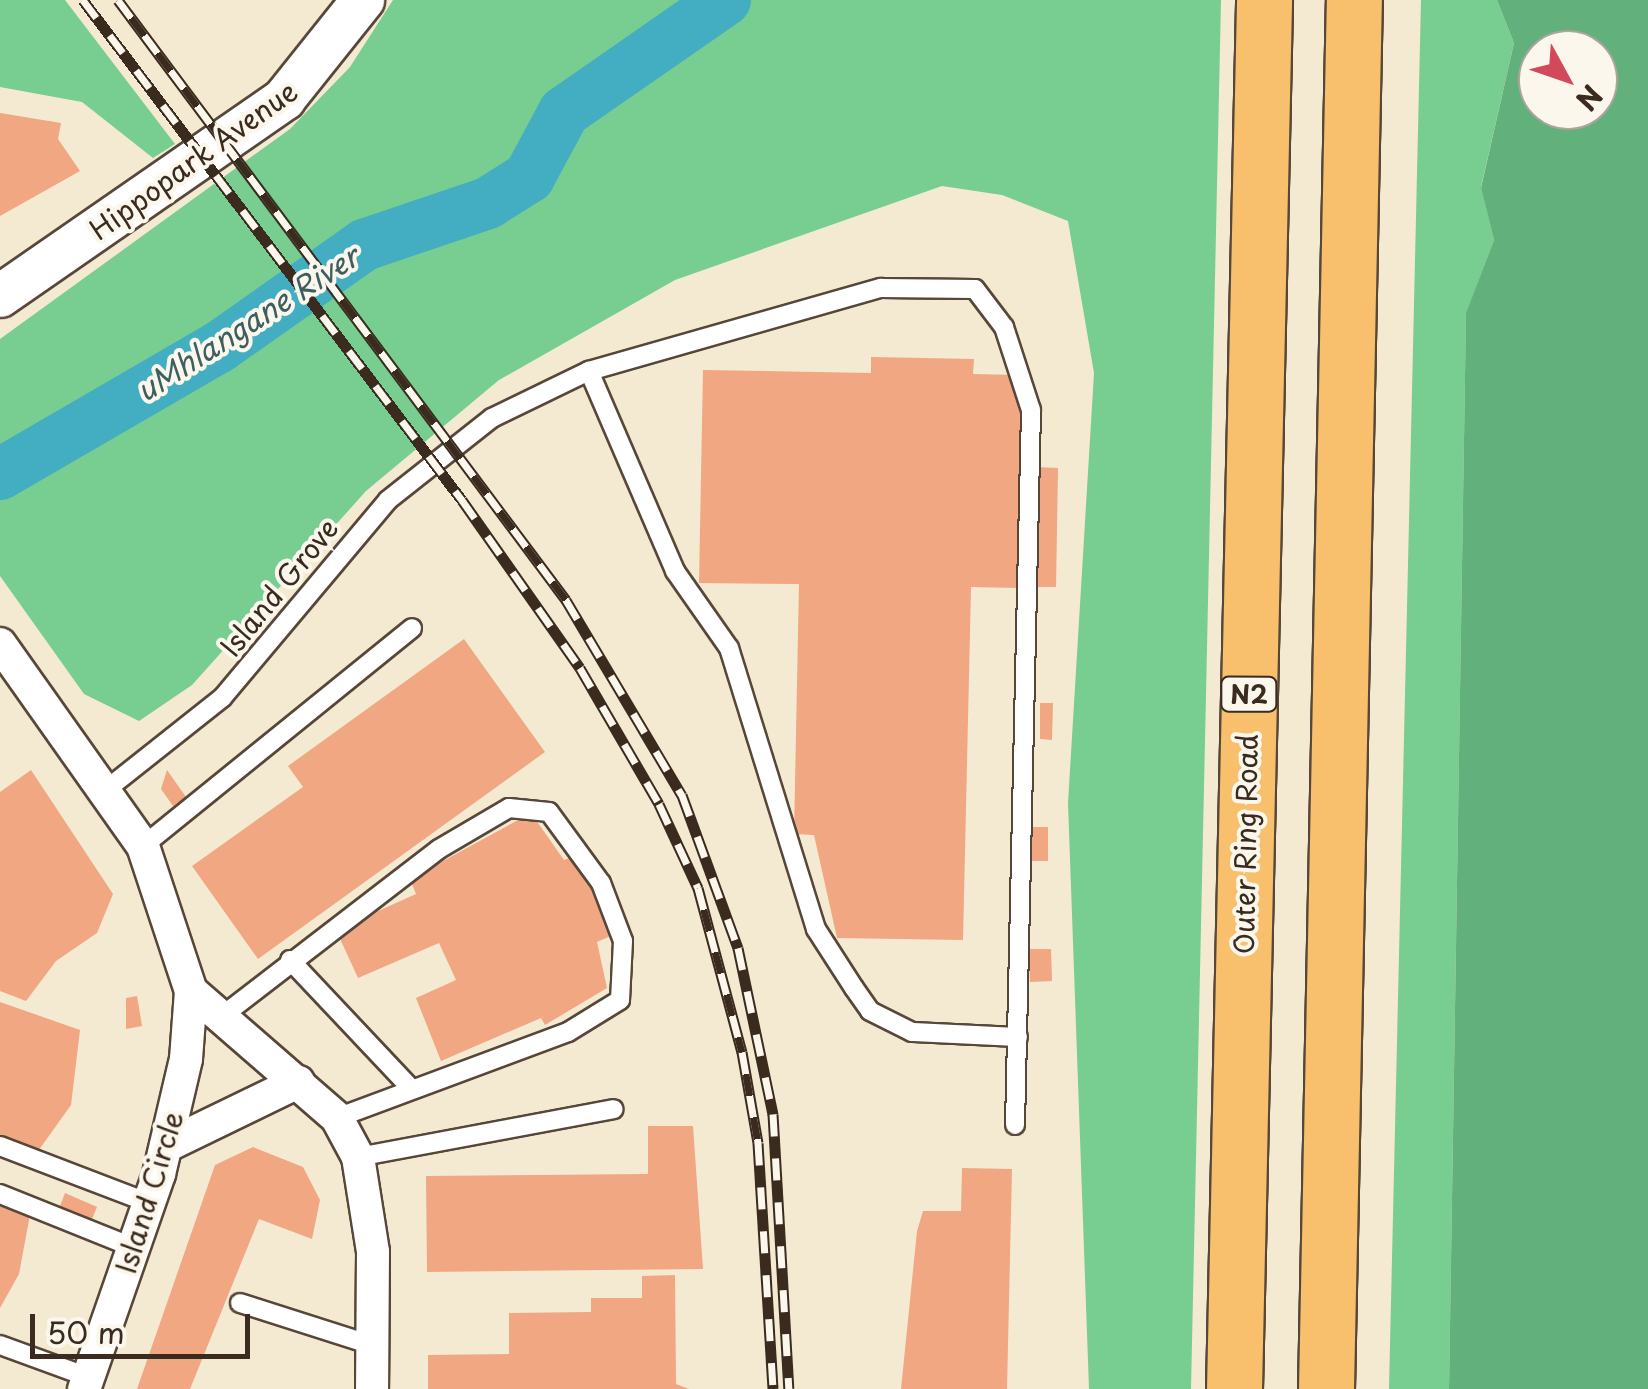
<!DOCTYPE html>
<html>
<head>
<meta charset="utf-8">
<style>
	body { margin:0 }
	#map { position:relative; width:1648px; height:1389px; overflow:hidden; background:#f4e9d1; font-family:"Playpen Sans",sans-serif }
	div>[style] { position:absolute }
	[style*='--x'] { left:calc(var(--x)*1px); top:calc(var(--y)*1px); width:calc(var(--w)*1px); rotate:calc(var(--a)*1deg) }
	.green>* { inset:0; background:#78cd91 }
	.forest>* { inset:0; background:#62b07b }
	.river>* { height:52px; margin:-26px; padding:0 26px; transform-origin:26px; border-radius:26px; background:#43aec1 }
	.building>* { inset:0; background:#f0a782 }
	.roads { filter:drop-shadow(2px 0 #574739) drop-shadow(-2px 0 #574739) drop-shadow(0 2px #574739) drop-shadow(0 -2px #574739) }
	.service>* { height:18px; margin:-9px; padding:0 9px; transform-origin:9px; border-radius:9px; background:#fff }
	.minor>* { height:32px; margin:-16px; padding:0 16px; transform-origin:16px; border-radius:16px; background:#fff }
	.tertiary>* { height:42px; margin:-21px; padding:0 21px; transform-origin:21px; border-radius:21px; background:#fff }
	.motorway>* { height:55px; margin:-27.5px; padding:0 27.5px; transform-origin:27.5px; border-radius:27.5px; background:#f8bf6c }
	.rail>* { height:11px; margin-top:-5.5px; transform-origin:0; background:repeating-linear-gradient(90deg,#fbf7ec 0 22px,#3b2a1e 0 44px); box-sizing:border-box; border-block:2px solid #3b2a1e }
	span { translate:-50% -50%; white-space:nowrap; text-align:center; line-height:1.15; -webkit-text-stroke:8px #fbf7ec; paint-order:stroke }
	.shield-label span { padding:2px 8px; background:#fbf7ec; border:2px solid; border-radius:8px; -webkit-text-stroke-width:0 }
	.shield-label { font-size:25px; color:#3b2a1e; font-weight:700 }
	.street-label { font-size:28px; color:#3b2a1e }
	.water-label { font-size:30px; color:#3e5f5f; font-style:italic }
	.north { position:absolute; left:1518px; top:30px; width:100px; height:100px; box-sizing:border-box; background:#fbf7ec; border:2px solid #aea59a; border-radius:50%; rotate:130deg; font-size:28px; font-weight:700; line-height:40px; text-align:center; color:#3b2a1e }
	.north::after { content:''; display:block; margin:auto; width:35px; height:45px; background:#d1495b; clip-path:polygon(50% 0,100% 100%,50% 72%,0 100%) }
	.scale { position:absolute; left:30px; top:1314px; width:220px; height:45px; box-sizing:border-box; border:5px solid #3b2a1e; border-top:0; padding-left:12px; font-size:30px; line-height:35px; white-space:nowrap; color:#3b2a1e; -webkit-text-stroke:8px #fbf7ec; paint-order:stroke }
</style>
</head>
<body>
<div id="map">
	<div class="green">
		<div style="clip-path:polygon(0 0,65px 0,175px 144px,153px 158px,82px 102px,0 87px)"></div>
		<div style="clip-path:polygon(393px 0,1221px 0,1191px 1389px,1089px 1389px,1068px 803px,1094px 373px,1068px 221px,1002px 195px,942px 186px,675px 280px,499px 380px,366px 491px,192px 685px,139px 721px,84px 694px,0 576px,0 339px,290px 129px,350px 67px)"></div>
		<div style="clip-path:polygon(1421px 0,1497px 0,1514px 43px,1481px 187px,1494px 240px,1466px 314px,1449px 1389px,1389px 1389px)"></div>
	</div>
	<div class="forest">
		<div style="clip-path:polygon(evenodd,1497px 0,1648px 0,1648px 1389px,1449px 1389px,1466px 313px,1494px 240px,1481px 188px,1514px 43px,1497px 0,1538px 50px,1598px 50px,1598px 110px,1538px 110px,1538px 50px)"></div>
	</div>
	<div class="river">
		<div style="--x:0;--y:474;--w:253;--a:-30.1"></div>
		<div style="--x:219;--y:347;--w:177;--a:-35.1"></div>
		<div style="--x:364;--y:245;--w:131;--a:-18.7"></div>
		<div style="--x:488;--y:203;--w:49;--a:-32.4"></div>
		<div style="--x:529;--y:177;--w:74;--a:-61.7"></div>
		<div style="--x:564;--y:112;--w:196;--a:-34.8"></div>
	</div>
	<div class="building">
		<div style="clip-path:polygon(0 113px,61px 123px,58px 139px,80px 171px,0 216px)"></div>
		<div style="clip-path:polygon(871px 357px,974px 359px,973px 374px,1021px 375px,1017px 588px,971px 587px,963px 940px,837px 938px,814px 835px,794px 834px,799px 584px,699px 583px,703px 370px,871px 373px)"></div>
		<div style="clip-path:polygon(1035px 467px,1058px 468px,1056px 587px,1034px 587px)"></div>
		<div style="clip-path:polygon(464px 639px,545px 752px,258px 959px,192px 866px,303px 787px,288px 766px)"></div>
		<div style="clip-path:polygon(1040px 703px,1053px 703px,1052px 740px,1040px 739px)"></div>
		<div style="clip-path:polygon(31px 770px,113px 894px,97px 933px,56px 961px,26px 1001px,0 991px,0 792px)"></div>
		<div style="clip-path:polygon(167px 770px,186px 797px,173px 806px,161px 789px)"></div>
		<div style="clip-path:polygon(531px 813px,564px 860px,580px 854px,615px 934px,597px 942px,607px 988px,545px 1025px,541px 1018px,441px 1061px,416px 998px,456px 980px,439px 943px,358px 978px,336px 930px,416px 894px,410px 879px)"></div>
		<div style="clip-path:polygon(1027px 827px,1048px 827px,1048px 861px,1026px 861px)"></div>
		<div style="clip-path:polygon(1029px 949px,1051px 949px,1052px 981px,1030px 982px)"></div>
		<div style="clip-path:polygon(137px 996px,142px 1026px,126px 1029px,126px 998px)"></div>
		<div style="clip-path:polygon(0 1002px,80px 1030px,71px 1105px,36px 1154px,0 1141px)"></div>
		<div style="clip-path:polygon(648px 1126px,693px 1126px,703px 1269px,427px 1272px,426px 1176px,648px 1174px)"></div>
		<div style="clip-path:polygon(253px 1147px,303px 1167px,320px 1200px,312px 1239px,259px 1219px,190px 1389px,137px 1389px,215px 1165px)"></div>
		<div style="clip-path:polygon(962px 1168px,1012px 1169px,1007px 1389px,901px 1389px,917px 1231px,923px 1211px,961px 1211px)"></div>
		<div style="clip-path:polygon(65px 1193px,97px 1207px,92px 1219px,60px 1206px)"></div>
		<div style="clip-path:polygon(0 1194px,27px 1204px,29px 1220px,19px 1274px,0 1308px)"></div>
		<div style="clip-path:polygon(675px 1275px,676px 1384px,689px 1389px,428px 1389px,428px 1355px,509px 1354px,509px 1313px,591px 1312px,591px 1298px,642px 1298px,642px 1276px)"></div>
	</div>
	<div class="roads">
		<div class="service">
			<div style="--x:589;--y:371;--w:218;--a:66.7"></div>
			<div style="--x:675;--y:571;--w:94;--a:55"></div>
			<div style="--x:729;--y:648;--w:294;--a:72.8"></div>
			<div style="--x:816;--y:929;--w:70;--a:57.2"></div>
			<div style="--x:854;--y:988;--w:28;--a:55"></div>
			<div style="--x:870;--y:1011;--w:47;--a:26.6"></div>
			<div style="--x:912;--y:1032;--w:106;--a:2.7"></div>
			<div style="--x:107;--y:789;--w:147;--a:-38.4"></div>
			<div style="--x:222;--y:698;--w:258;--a:-50"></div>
			<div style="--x:388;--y:500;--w:132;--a:-38.3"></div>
			<div style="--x:492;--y:418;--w:108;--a:-25.9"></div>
			<div style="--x:589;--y:371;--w:304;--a:-15.9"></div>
			<div style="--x:881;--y:288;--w:94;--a:0.6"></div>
			<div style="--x:975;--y:289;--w:48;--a:52.7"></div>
			<div style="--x:1004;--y:327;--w:87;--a:72"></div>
			<div style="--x:1031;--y:410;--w:715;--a:91.28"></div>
			<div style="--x:143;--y:846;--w:346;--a:-39"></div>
			<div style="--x:290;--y:960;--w:172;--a:46.7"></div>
			<div style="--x:217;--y:1020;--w:280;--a:-37.6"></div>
			<div style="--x:439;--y:849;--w:81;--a:-30.4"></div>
			<div style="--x:509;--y:808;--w:40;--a:5.7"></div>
			<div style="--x:549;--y:812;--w:88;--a:53.8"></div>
			<div style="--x:601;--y:883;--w:62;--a:69.2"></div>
			<div style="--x:623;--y:941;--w:59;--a:92.9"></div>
			<div style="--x:620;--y:1000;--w:61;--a:148.4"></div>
			<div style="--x:568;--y:1032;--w:246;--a:159.6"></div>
			<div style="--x:0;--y:1146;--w:160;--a:20.9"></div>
			<div style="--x:358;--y:1157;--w:260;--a:-10.6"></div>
			<div style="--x:0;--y:1194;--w:144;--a:21.9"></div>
			<div style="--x:240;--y:1303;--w:139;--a:17.7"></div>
			<div style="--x:0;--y:1345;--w:94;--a:20"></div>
		</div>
		<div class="minor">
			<div style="--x:0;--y:644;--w:247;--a:54.7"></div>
			<div style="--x:143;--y:846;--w:153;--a:71.7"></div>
			<div style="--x:191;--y:991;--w:68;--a:94.2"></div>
			<div style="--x:186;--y:1059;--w:118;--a:103.2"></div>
			<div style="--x:159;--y:1174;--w:228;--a:109.2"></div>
			<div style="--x:191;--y:991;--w:194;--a:41"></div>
			<div style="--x:337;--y:1118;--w:44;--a:61.7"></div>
			<div style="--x:358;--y:1157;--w:96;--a:81"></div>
			<div style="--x:373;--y:1252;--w:137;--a:90.4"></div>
			<div style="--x:166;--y:1146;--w:147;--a:-25.9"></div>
		</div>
		<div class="tertiary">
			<div style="--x:0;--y:296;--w:346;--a:-34.7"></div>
			<div style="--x:284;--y:99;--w:127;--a:-51.4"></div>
		</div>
		<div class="motorway">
			<div style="--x:1234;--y:1389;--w:1389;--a:-88.76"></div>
			<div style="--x:1326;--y:1389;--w:1389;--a:-88.85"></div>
		</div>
	</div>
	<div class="rail">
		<div style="--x:83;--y:0;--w:627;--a:52.84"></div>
		<div style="--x:462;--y:500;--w:205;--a:54.9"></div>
		<div style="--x:580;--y:668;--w:157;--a:59.8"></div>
		<div style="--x:659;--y:804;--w:93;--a:65.1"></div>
		<div style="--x:698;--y:888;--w:170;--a:75"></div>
		<div style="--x:742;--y:1052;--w:92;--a:80"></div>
		<div style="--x:758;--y:1143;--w:246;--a:86.5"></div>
		<div style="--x:118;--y:0;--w:749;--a:53.25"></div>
		<div style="--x:566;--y:600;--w:227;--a:59.3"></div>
		<div style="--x:682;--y:795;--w:163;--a:69.9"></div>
		<div style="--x:738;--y:948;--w:170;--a:78.1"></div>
		<div style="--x:773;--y:1114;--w:275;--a:86.7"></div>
	</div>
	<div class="shield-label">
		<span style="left:1249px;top:694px">N2</span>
	</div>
	<div class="street-label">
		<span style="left:193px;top:160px;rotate:-36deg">Hippopark Avenue</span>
		<span style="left:279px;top:587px;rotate:-51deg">Island Grove</span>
		<span style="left:1245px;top:844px;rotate:-89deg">Outer Ring Road</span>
		<span style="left:149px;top:1192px;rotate:-73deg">Island Circle</span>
	</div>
	<div class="water-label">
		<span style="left:247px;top:323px;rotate:-33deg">uMhlangane River</span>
	</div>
	<div class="north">N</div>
	<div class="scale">50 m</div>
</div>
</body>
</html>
